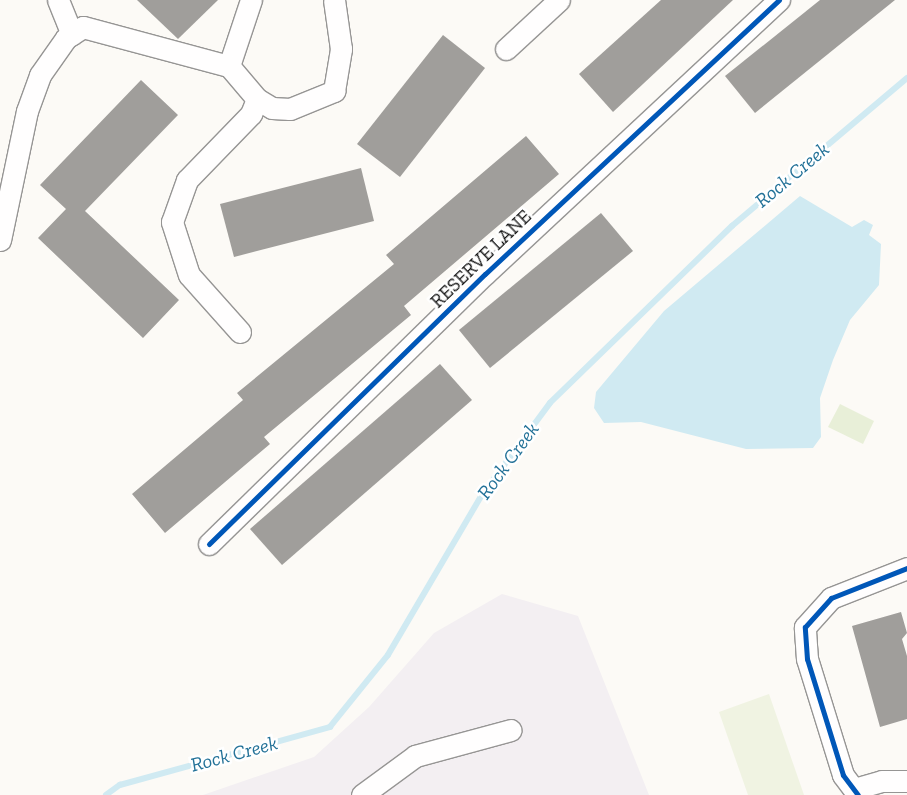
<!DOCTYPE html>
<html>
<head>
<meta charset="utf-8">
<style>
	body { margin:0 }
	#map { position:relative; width:907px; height:795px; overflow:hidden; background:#fcfaf6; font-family:"Zilla Slab",serif }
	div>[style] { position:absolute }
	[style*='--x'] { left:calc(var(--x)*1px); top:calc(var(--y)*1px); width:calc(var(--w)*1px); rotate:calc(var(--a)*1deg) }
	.industrial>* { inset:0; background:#f3eff2 }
	.green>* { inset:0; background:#e8efd8 }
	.pitch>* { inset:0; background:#f0f3e2 }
	.water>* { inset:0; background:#d0eaf2 }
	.stream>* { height:5.5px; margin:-2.75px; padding:0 2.75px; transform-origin:2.75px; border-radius:2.75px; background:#d0eaf2 }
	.building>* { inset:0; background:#a09e9b }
	.roads { filter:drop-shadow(1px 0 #969594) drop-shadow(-1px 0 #969594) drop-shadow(0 1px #969594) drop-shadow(0 -1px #969594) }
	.minor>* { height:21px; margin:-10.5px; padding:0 10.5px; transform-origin:10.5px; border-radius:10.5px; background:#fffefe }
	.cycleway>* { height:5px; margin:-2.5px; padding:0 2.5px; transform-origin:2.5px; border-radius:2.5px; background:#0057b8 }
	span { translate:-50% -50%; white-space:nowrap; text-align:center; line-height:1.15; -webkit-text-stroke:5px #fff; paint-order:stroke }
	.street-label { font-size:19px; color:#101010 }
	.water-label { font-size:20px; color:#247298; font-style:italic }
</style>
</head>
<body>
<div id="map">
	<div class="industrial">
		<div style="clip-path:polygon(502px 594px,578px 616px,649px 795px,203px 795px,314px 757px,369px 707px,434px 633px)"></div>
	</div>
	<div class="green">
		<div style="clip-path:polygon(840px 404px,874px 421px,863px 444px,828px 427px)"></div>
	</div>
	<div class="pitch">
		<div style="clip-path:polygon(769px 694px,804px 795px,748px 795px,719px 712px)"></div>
	</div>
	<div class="water">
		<div style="clip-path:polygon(800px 196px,852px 227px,864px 220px,873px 225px,869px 235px,881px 244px,879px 285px,850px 320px,833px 360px,820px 398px,821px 437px,813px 448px,746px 449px,641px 422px,604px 423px,594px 408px,596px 392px,664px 311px)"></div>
	</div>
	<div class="stream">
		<div style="--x:106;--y:795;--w:17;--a:-36"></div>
		<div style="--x:120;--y:785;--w:218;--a:-15.4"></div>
		<div style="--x:330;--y:727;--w:92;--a:-51.1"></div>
		<div style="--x:388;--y:655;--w:186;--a:-59.6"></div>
		<div style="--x:482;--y:495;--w:114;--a:-53.5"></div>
		<div style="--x:550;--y:403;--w:254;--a:-44.2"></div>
		<div style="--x:732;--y:226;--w:229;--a:-40.2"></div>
	</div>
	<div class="building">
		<div style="clip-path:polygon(137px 0,218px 0,178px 39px)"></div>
		<div style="clip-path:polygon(661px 0,733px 0,613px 112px,579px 74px)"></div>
		<div style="clip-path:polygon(820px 0,895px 0,755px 113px,725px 76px)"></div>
		<div style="clip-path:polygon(443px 35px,485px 68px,400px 177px,357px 144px)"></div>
		<div style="clip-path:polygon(141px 80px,178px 115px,85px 211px,179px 300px,143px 338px,38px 238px,66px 209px,40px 185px)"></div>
		<div style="clip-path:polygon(526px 136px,559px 174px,404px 306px,411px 315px,264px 437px,270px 444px,165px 533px,132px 494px,243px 400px,237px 393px,394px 264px,386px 255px)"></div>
		<div style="clip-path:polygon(361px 168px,374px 221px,234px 257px,220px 204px)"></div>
		<div style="clip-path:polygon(601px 213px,633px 251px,490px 368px,459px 330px)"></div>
		<div style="clip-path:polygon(440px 364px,472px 400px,282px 565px,250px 529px)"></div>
		<div style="clip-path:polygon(901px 612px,907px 633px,902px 639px,907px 656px,907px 719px,880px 727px,852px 626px)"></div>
	</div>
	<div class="roads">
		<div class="minor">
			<div style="--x:58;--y:0;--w:37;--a:68"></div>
			<div style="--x:506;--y:49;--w:72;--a:-42.8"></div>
			<div style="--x:229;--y:66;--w:70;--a:-71.6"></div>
			<div style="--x:0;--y:240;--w:132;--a:-78.2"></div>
			<div style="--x:27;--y:111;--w:38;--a:-70"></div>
			<div style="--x:40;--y:75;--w:45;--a:-54.9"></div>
			<div style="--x:66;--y:38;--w:20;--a:-33"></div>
			<div style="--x:83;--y:27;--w:151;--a:15"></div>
			<div style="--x:229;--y:66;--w:43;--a:49.7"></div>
			<div style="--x:257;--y:99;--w:17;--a:31"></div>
			<div style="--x:272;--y:108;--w:18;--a:3"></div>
			<div style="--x:290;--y:109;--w:48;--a:-22.2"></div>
			<div style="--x:334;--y:91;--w:43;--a:-80.5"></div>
			<div style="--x:341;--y:49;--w:49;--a:-98.1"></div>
			<div style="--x:240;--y:332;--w:76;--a:-131.8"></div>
			<div style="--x:189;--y:275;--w:56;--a:-107.8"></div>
			<div style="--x:172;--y:222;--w:45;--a:-70.3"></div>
			<div style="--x:187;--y:180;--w:92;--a:-45.9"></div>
			<div style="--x:251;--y:114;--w:16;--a:-68"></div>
			<div style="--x:209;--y:544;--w:386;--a:-44.4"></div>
			<div style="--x:485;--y:274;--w:402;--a:-43"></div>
			<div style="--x:854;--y:789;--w:29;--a:-16"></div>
			<div style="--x:882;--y:781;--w:25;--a:0"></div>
			<div style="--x:362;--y:795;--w:66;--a:-36.3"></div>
			<div style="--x:415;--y:756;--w:99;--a:-15.2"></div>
			<div style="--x:858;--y:795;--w:25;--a:-127"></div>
			<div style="--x:843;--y:775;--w:121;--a:-107.2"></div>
			<div style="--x:807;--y:659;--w:32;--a:-94"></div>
			<div style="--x:805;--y:627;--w:39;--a:-48"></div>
			<div style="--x:831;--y:598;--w:82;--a:-21.5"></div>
		</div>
	</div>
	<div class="cycleway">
		<div style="--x:209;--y:544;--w:386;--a:-44.4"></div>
		<div style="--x:485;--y:274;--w:402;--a:-43"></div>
		<div style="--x:858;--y:795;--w:25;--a:-127"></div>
		<div style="--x:843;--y:775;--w:121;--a:-107.2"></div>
		<div style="--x:807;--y:659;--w:32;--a:-94"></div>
		<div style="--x:805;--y:627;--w:39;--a:-48"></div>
		<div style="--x:831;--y:598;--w:82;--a:-21.5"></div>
	</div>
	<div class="street-label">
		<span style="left:481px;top:259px;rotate:-44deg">RESERVE LANE</span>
	</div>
	<div class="water-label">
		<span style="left:792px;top:175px;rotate:-40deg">Rock Creek</span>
		<span style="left:508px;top:461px;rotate:-54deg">Rock Creek</span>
		<span style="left:234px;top:754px;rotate:-15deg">Rock Creek</span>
	</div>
</div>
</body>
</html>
